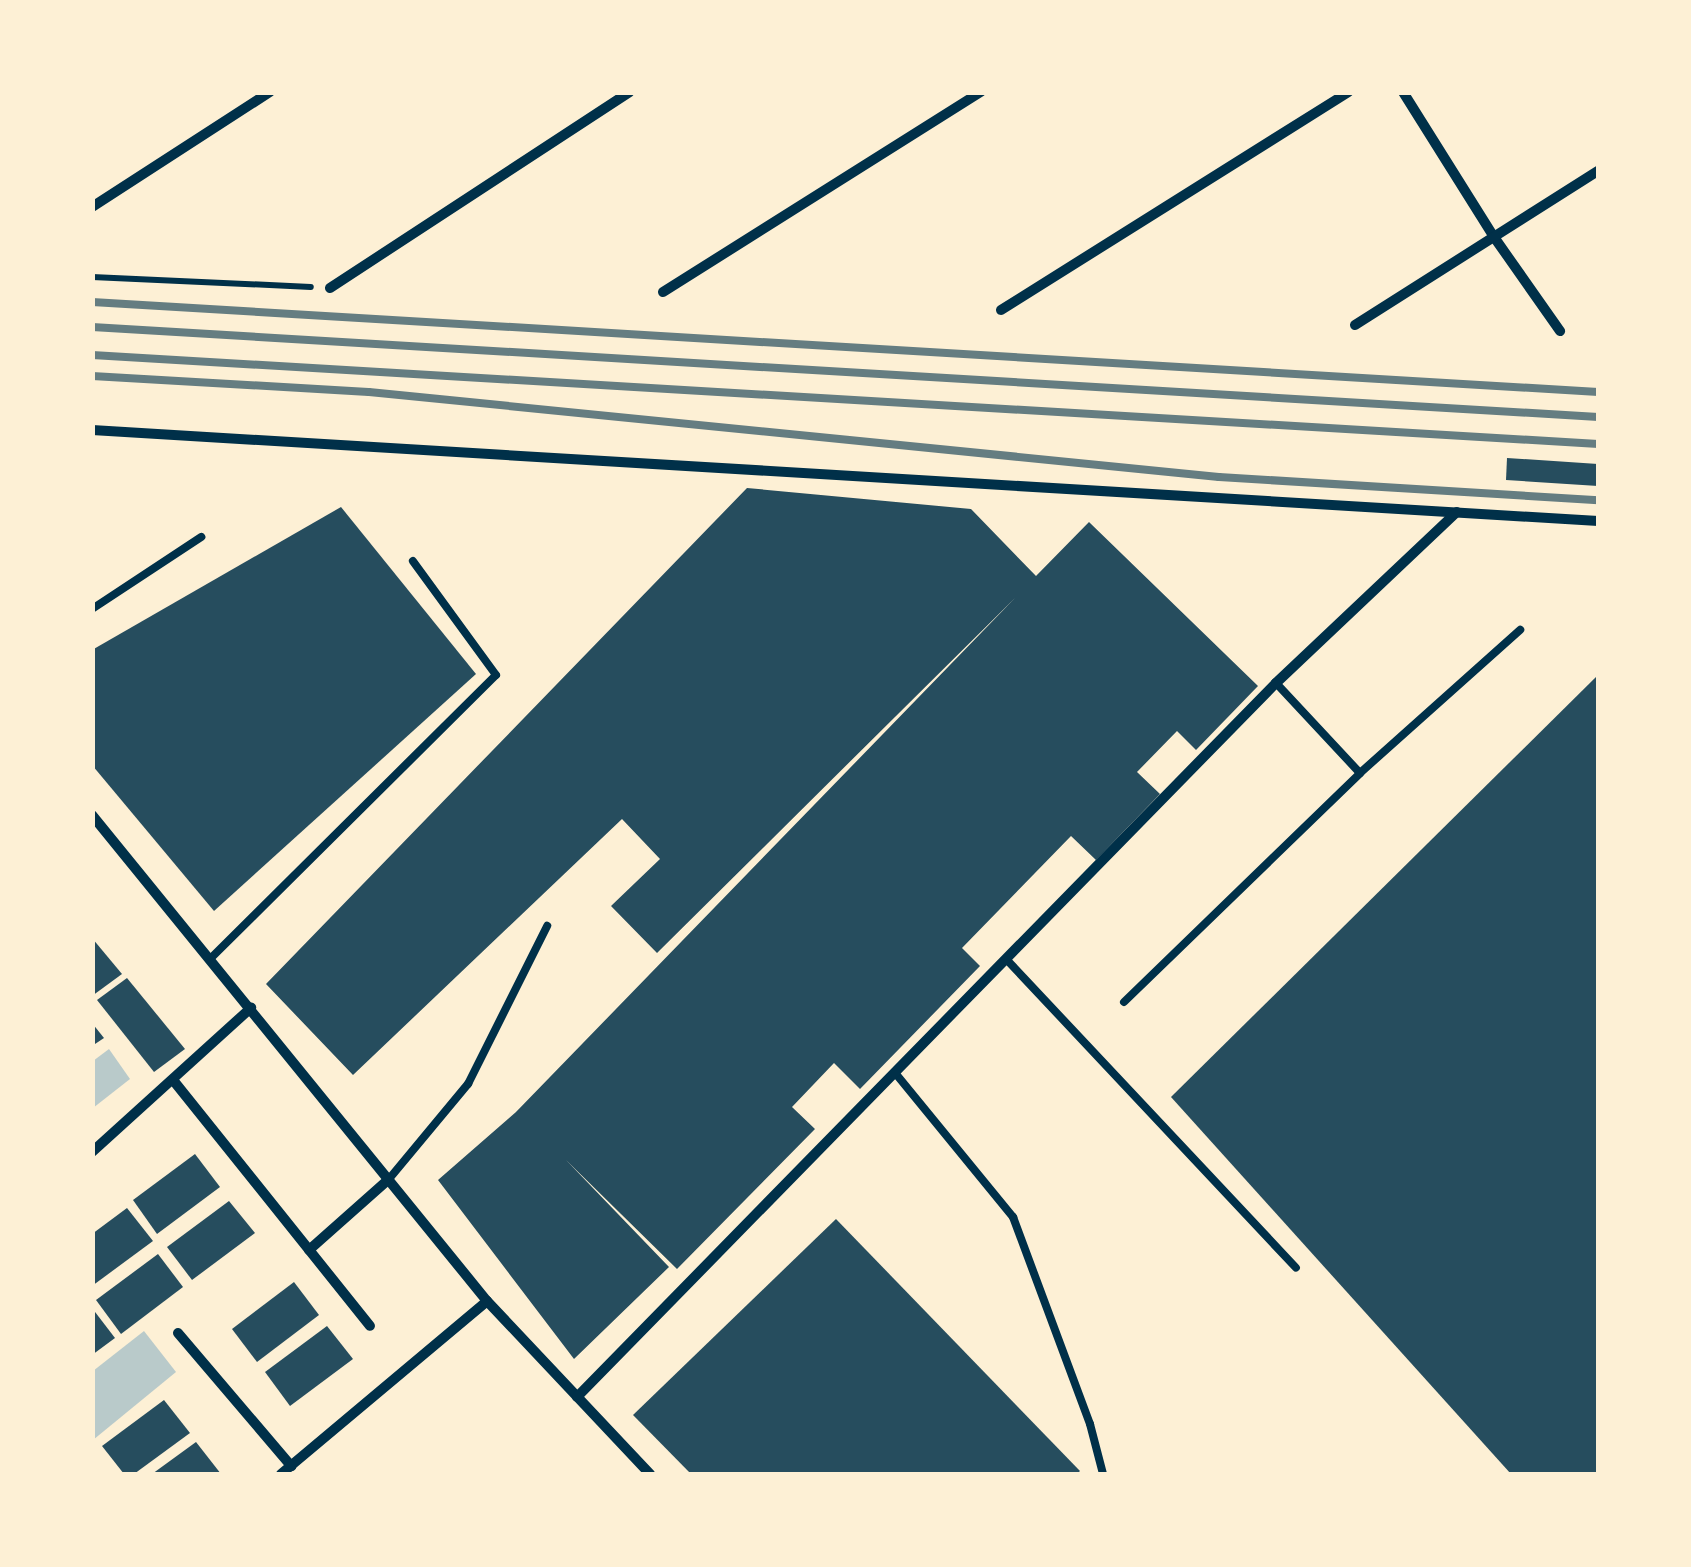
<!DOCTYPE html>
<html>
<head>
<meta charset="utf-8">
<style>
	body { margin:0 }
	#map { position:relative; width:1691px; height:1567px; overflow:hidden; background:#fdf0d5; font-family:"Work Sans",sans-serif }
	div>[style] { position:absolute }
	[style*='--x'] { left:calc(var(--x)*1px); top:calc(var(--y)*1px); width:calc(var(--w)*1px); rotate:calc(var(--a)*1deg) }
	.green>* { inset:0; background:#b9caca }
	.building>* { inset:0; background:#264d5e }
	.path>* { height:6px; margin:-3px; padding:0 3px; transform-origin:3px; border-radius:3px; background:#003049 }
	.service>* { height:8px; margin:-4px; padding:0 4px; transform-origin:4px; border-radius:4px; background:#003049 }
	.minor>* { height:10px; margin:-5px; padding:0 5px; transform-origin:5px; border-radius:5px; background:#003049 }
	.rail>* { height:8px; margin:-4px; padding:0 4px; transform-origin:4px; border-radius:4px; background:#657d81 }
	span { translate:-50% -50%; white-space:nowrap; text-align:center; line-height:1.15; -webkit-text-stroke:10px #fdf0d5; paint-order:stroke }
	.frame { position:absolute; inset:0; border:95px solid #fdf0d5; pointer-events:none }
</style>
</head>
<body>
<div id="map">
	<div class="green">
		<div style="clip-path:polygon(109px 1049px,130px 1079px,93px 1108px,93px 1061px)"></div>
		<div style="clip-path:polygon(144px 1331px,176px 1372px,93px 1440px,93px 1371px)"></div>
	</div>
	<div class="building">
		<div style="clip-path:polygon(1507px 458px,1598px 464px,1598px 486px,1506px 480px)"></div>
		<div style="clip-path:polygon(747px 488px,971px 509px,1036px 576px,1089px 522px,1258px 686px,1196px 750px,1177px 731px,1137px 772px,1160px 794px,1096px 860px,1071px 836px,962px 948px,980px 966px,860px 1089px,834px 1063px,792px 1107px,815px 1129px,677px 1269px,566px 1160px,669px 1267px,574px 1359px,438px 1180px,516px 1112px,1015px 598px,657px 953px,611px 906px,660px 859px,622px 819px,353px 1075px,266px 984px)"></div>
		<div style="clip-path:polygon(341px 507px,476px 674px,214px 911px,92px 765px,92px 650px)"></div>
		<div style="clip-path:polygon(1598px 675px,1598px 1474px,1511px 1474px,1171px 1097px)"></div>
		<div style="clip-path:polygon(92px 938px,122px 974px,92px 996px)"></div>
		<div style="clip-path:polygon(127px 978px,185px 1049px,154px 1072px,97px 1000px)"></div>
		<div style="clip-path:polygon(92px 1023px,104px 1038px,92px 1046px)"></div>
		<div style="clip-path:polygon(195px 1154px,220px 1187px,157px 1234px,133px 1200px)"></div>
		<div style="clip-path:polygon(229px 1201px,255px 1233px,192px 1280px,167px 1247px)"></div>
		<div style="clip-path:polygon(127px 1208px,153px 1241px,92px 1286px,92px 1234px)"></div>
		<div style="clip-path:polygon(836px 1219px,1080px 1471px,1077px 1474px,691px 1474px,633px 1415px)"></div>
		<div style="clip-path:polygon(158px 1254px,183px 1287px,121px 1334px,96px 1300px)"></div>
		<div style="clip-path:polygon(294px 1282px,319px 1315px,257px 1362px,232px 1329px)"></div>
		<div style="clip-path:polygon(92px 1308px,115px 1338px,92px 1355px)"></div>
		<div style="clip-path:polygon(327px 1326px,353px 1359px,290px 1406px,265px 1372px)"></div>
		<div style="clip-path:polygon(164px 1400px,190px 1433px,134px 1474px,124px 1474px,102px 1446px)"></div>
		<div style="clip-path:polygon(196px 1442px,221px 1474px,152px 1474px)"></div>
	</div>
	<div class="path">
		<div style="--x:92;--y:277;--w:219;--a:2.6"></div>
	</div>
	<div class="service">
		<div style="--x:92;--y:609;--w:131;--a:-33.4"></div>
		<div style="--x:1276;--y:683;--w:123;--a:47"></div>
		<div style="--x:210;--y:959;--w:403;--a:-44.8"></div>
		<div style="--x:496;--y:675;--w:141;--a:-126.1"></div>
		<div style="--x:1007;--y:960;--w:422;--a:46.8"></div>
		<div style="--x:1124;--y:1002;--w:329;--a:-44.1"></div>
		<div style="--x:1360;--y:773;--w:215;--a:-41.8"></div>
		<div style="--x:896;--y:1074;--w:185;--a:50.7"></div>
		<div style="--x:1013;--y:1217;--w:221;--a:69.6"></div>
		<div style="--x:1090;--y:1424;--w:52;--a:75.4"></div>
		<div style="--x:389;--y:1179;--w:124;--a:-50.3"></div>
		<div style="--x:468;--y:1084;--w:177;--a:-63.4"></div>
	</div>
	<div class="minor">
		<div style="--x:1403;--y:92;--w:171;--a:57.9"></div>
		<div style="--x:1494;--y:237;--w:115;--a:54.9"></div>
		<div style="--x:92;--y:207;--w:212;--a:-32.9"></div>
		<div style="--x:330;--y:288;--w:358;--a:-33.2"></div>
		<div style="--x:663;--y:292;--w:376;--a:-32.2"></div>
		<div style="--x:1001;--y:310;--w:410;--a:-32.1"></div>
		<div style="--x:1355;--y:325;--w:288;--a:-32.4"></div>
		<div style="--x:92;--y:430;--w:1509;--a:3.46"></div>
		<div style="--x:92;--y:815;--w:626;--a:50.9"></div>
		<div style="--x:487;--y:1301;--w:238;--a:46.7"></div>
		<div style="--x:173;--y:1080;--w:315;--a:51.3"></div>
		<div style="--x:92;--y:1152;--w:215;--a:-42.2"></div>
		<div style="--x:309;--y:1250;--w:107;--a:-41.6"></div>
		<div style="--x:178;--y:1333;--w:175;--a:49.6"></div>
		<div style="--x:577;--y:1397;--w:999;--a:-45.61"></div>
		<div style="--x:1276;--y:683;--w:249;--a:-43.4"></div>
		<div style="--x:281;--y:1474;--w:269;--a:-40"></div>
	</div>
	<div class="rail">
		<div style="--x:92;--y:302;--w:1509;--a:3.42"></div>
		<div style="--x:92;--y:327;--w:1509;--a:3.42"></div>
		<div style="--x:92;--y:355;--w:1509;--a:3.38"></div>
		<div style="--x:92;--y:376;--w:277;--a:3.3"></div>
		<div style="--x:369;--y:392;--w:854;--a:5.71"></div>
		<div style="--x:1219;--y:477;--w:380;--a:3.5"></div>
	</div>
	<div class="frame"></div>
</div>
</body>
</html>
